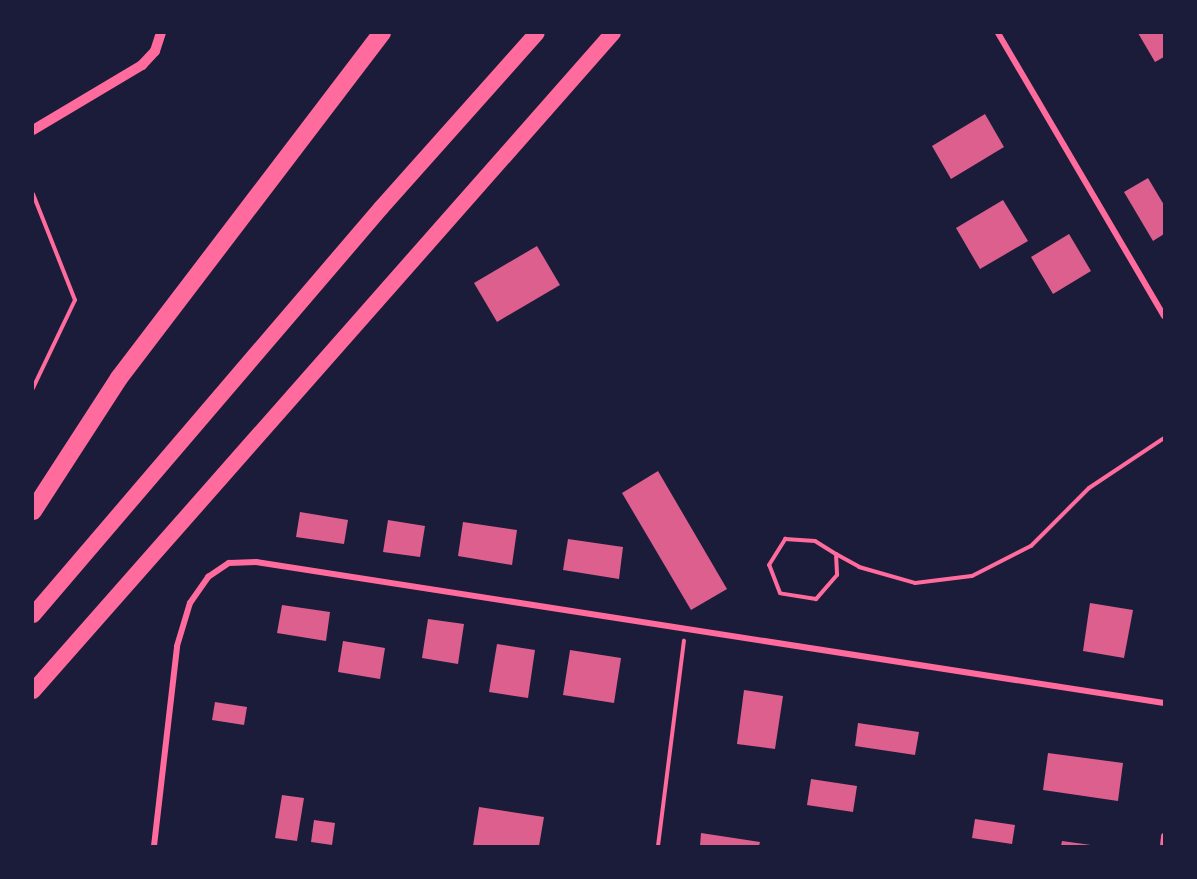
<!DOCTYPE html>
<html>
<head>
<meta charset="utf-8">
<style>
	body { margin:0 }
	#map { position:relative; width:1197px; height:879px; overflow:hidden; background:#1b1b3a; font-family:"Crimson Pro",serif }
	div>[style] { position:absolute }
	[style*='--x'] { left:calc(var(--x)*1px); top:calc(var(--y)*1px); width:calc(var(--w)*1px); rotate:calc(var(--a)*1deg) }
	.building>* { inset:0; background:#dd5f8e }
	.path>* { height:4px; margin:-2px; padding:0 2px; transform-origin:2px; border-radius:2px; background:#ff6b9d }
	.minor>* { height:6px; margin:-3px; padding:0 3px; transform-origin:3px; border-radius:3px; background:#ff6b9d }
	.tertiary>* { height:10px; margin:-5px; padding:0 5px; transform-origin:5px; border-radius:5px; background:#ff6b9d }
	.trunk>* { height:16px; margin:-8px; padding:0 8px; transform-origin:8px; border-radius:8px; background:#ff6b9d }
	.motorway>* { height:18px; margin:-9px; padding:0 9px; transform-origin:9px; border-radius:9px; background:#ff6b9d }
	span { translate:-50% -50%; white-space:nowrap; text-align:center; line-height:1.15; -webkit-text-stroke:6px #1b1b3a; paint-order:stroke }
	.frame { position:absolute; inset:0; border:34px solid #1b1b3a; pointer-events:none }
</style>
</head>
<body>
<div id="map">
	<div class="building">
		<div style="clip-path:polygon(1138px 33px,1164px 33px,1164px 57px,1155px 62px)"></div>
		<div style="clip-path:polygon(985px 114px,1004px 147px,951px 179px,932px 146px)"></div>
		<div style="clip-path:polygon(1148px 178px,1164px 205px,1164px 234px,1153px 241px,1124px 192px)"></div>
		<div style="clip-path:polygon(1003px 200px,1028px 241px,980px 269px,956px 228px)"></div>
		<div style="clip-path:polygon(1069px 234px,1091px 271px,1053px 294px,1031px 257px)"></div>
		<div style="clip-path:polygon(537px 246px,560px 285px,497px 322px,474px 283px)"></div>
		<div style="clip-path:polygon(658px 471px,727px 589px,691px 610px,622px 493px)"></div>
		<div style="clip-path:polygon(300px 512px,348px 520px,344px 544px,296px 537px)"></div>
		<div style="clip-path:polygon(388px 520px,425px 526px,420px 557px,383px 552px)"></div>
		<div style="clip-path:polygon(463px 522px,517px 530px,512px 565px,458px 556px)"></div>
		<div style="clip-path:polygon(568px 539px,623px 547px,619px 579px,563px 570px)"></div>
		<div style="clip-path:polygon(1090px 603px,1133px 610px,1124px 658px,1083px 651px)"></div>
		<div style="clip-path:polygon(282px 605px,330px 612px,326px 641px,277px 633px)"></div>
		<div style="clip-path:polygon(428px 619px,464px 624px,458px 664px,422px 658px)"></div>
		<div style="clip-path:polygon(343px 641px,385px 648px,380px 679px,338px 672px)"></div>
		<div style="clip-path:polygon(497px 644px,535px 650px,528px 698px,489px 692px)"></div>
		<div style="clip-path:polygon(570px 650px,621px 658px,614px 703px,563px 695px)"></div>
		<div style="clip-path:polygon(744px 690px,783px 696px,775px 749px,737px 744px)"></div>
		<div style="clip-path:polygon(215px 702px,247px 707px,244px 725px,212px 720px)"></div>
		<div style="clip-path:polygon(858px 723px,919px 732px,915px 755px,855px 746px)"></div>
		<div style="clip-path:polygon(1048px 753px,1123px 763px,1118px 801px,1043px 790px)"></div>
		<div style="clip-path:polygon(811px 779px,857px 786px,853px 812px,807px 805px)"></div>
		<div style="clip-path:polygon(282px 795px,304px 798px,297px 841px,275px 838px)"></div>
		<div style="clip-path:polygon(479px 807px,544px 817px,539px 846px,473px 846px)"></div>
		<div style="clip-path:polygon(975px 819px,1015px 825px,1012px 844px,972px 838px)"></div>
		<div style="clip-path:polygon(314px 820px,335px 823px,332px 845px,311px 842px)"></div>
		<div style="clip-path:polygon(701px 833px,760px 842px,759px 846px,700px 846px)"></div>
		<div style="clip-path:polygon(1062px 841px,1091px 845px,1091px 846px,1061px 846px)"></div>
	</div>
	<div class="path">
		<div style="--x:33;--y:194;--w:114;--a:68.4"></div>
		<div style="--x:75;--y:300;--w:98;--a:115.5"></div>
		<div style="--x:836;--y:554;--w:21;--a:87"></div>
		<div style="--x:837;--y:575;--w:32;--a:131"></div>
		<div style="--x:816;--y:599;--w:36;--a:-171"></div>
		<div style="--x:780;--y:593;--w:30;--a:-111"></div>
		<div style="--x:769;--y:565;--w:31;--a:-58"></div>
		<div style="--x:785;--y:539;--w:30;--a:4"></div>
		<div style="--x:815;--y:541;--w:25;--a:32"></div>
		<div style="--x:836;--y:554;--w:26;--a:29"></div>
		<div style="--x:859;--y:567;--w:58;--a:15.9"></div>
		<div style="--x:915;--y:583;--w:57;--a:-7"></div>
		<div style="--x:972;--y:576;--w:66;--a:-27"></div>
		<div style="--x:1031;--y:546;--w:82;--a:-45"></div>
		<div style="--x:1089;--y:488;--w:90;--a:-33.7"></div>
		<div style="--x:658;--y:846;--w:207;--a:-82.8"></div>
	</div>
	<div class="minor">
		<div style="--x:998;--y:33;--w:328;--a:59.6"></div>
		<div style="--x:154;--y:846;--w:201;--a:-83.4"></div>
		<div style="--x:177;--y:646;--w:45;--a:-73.2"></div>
		<div style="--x:190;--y:603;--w:32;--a:-55"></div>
		<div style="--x:208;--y:577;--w:25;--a:-34"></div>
		<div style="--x:229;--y:563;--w:27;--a:-2"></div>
		<div style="--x:256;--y:562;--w:919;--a:8.83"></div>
		<div style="--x:1163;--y:846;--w:10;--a:-84"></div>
	</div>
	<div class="tertiary">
		<div style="--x:33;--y:130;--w:127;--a:-30.8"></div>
		<div style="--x:142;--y:65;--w:19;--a:-47"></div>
		<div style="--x:155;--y:51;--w:19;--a:-72"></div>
	</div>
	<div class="trunk">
		<div style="--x:33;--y:615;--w:535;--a:-49.47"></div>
		<div style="--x:381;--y:208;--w:234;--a:-48.3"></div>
		<div style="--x:33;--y:691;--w:877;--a:-48.61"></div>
	</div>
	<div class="motorway">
		<div style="--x:33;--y:511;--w:158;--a:-57.1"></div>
		<div style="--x:119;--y:378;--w:434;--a:-52.7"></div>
	</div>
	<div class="frame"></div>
</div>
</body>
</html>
